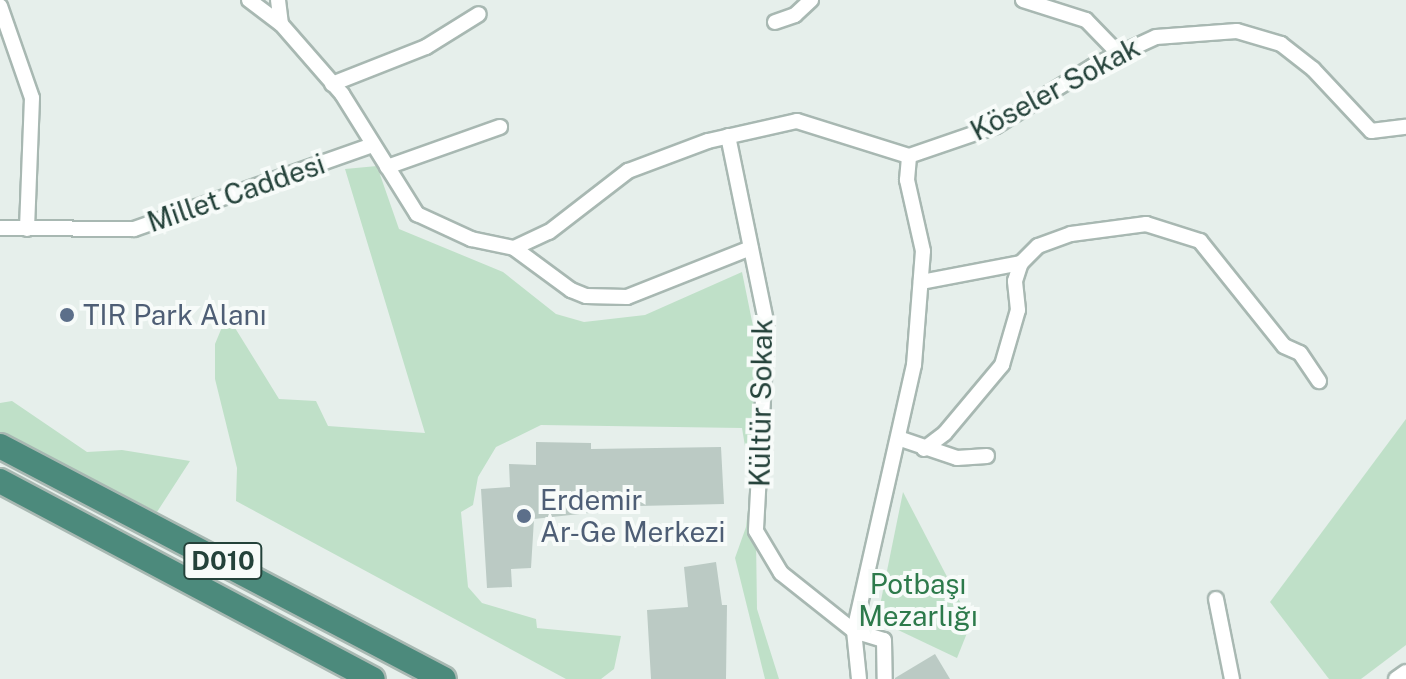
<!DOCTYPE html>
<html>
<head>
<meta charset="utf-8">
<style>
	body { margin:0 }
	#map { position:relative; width:1406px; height:679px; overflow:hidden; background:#e6efeb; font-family:"Public Sans",sans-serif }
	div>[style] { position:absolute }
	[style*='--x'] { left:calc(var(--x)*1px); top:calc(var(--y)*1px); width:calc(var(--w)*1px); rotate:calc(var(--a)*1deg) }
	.green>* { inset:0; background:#bfe0c8 }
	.building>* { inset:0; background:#bbcac4 }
	.roads { filter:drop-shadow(2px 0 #a8b8b2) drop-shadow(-2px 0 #a8b8b2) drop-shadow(0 2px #a8b8b2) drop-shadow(0 -2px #a8b8b2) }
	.minor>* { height:14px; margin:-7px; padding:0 7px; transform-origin:7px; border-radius:7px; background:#fff }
	.trunk>* { height:24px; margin:-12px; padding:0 12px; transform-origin:12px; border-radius:12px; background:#4c8a7c }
	.dots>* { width:22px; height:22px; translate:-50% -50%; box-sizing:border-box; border:4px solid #f7fbf9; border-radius:50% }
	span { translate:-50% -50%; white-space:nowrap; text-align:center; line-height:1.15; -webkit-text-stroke:8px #f7fbf9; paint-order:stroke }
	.shield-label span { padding:2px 6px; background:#f7fbf9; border:2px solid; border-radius:6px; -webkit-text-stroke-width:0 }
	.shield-label { font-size:26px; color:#24423a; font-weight:700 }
	.street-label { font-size:28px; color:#24423a }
	.service-label { font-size:28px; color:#4e5e75 }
	.left { translate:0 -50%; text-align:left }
	.park-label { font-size:28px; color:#2d7a4b }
</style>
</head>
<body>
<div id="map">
	<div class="green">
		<div style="clip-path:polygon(377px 166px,399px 229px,503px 272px,556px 314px,584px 322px,645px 315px,742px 272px,753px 326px,757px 609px,779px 679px,765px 679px,735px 558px,746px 527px,751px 483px,742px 428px,541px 425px,496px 447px,478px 477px,473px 505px,461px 512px,468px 587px,482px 603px,536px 619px,537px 628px,621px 636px,614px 669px,601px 679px,566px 679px,236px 501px,237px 468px,215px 379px,215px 344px,227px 315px,279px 399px,316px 401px,328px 426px,425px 433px,345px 169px)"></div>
		<div style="clip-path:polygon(12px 401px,87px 452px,122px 450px,190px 461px,157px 512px,0 432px,0 403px)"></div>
		<div style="clip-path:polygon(1406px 419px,1406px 645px,1361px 679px,1329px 679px,1270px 602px)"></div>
		<div style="clip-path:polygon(903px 492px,971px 623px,957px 658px,877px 620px)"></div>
	</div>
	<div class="building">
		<div style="clip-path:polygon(536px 442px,591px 443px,591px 449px,721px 447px,724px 504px,596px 507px,598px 512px,534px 519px,531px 568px,511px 569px,512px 587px,487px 588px,481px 489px,510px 487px,509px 464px,536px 465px)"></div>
		<div style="clip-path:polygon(716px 562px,722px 605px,727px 605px,726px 679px,651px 679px,647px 610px,688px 607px,684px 567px)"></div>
		<div style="clip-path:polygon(935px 654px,950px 679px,895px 679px,895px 678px)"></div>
	</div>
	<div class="roads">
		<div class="minor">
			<div style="--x:249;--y:0;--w:40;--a:37"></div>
			<div style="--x:278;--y:0;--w:24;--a:83"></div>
			<div style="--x:281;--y:24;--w:93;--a:48.9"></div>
			<div style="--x:342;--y:94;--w:142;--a:58"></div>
			<div style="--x:417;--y:214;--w:60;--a:24.8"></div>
			<div style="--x:471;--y:239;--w:44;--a:11.8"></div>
			<div style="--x:514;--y:248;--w:38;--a:-25"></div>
			<div style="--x:549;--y:232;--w:100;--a:-37.7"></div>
			<div style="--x:628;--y:171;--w:85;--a:-20.6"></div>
			<div style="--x:708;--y:141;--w:91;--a:-12.7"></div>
			<div style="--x:797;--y:121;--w:117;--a:17.4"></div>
			<div style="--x:1023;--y:0;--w:66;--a:17.6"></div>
			<div style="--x:1086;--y:20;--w:47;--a:45.9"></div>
			<div style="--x:0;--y:6;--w:97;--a:70.8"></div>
			<div style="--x:32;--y:98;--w:131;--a:92.2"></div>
			<div style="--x:775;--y:22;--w:21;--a:-19"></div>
			<div style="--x:795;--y:15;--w:22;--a:-43"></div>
			<div style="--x:332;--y:84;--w:101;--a:-21.5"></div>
			<div style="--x:426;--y:47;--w:62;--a:-31.9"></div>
			<div style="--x:728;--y:136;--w:194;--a:78.4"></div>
			<div style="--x:767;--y:326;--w:205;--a:93.1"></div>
			<div style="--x:756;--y:531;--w:49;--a:59.2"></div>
			<div style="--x:781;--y:573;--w:93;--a:38.5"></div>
			<div style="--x:854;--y:631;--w:31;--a:17"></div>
			<div style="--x:884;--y:640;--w:39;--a:89"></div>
			<div style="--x:909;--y:156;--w:92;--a:-19"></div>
			<div style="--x:996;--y:126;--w:114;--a:-31.7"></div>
			<div style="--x:1093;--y:66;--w:69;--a:-24.7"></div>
			<div style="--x:1156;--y:37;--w:81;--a:-4.2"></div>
			<div style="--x:1237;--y:31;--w:46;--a:16.5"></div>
			<div style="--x:1281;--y:44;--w:41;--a:38"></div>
			<div style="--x:1313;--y:69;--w:85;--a:46.9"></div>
			<div style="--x:1371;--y:131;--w:35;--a:-7"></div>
			<div style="--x:387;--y:167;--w:120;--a:-19.5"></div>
			<div style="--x:0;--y:228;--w:134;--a:0.4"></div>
			<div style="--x:134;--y:229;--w:253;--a:-19.4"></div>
			<div style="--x:514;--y:248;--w:71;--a:36.4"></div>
			<div style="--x:571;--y:290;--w:16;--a:22"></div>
			<div style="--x:586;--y:296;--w:41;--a:1.4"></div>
			<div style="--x:627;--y:297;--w:133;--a:-21.6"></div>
			<div style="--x:921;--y:282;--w:102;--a:-10.8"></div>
			<div style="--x:898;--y:438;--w:62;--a:18.7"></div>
			<div style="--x:957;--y:458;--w:30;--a:-4"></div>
			<div style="--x:924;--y:449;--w:26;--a:-37"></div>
			<div style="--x:945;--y:433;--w:89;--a:-50"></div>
			<div style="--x:1002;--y:365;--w:57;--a:-73.8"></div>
			<div style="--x:1018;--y:310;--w:29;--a:-96"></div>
			<div style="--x:1015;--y:281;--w:19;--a:-72"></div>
			<div style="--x:1021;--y:263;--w:24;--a:-45"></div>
			<div style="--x:1038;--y:246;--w:35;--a:-20"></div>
			<div style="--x:1071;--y:234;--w:76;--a:-7.6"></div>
			<div style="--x:1146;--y:224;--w:57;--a:17.5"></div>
			<div style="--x:1200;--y:241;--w:134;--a:51.3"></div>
			<div style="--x:1284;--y:346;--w:17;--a:24"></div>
			<div style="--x:1300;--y:353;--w:34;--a:56"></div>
			<div style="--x:1216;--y:599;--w:82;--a:78.7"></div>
			<div style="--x:859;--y:679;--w:48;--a:-95.9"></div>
			<div style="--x:854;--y:631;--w:273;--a:-77.3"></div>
			<div style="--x:914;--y:365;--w:114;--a:-85.5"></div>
			<div style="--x:923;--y:251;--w:73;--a:-102.7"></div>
			<div style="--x:907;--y:180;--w:24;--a:-85"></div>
			<div style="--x:1396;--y:679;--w:12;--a:-35"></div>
		</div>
		<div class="trunk">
			<div style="--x:0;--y:446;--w:501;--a:27.69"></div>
			<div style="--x:0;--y:481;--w:422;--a:28"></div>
		</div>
	</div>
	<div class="dots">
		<div style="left:67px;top:315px;background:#5c6f8a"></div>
		<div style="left:524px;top:516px;background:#5c6f8a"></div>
	</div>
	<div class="shield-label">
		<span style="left:223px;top:561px">D010</span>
	</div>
	<div class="street-label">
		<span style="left:1055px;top:89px;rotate:-28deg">Köseler Sokak</span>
		<span style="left:236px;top:193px;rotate:-19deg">Millet Caddesi</span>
		<span style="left:761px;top:403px;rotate:-89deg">Kültür Sokak</span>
	</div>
	<div class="service-label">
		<span class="left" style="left:83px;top:315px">TIR Park Alanı</span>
		<span class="left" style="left:540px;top:516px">Erdemir<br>Ar-Ge Merkezi</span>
	</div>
	<div class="park-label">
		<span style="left:918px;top:600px">Potbaşı<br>Mezarlığı</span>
	</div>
</div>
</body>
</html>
